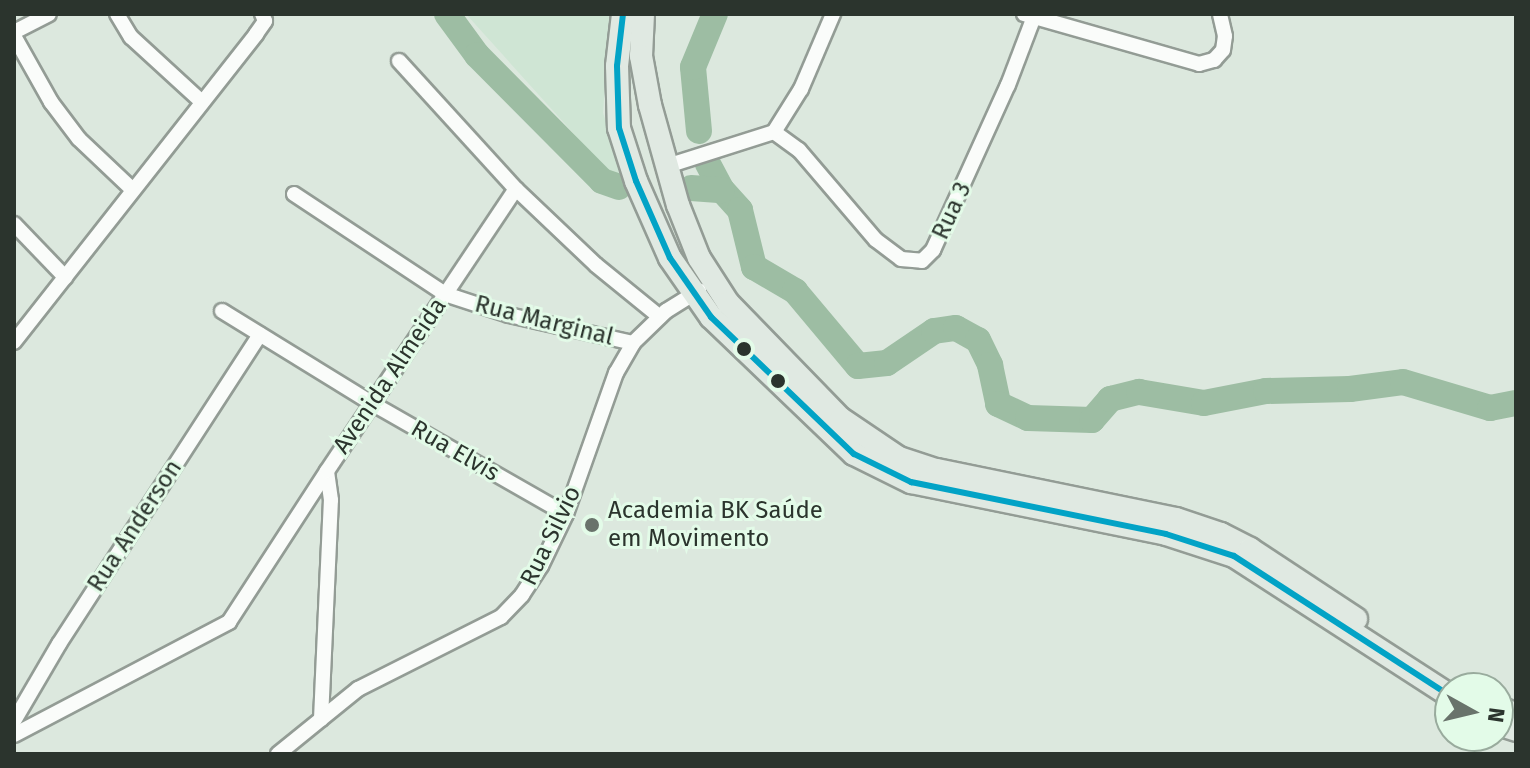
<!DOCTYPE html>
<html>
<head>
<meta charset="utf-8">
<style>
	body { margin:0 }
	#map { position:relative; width:1530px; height:768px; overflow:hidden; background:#dce8de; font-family:"Fira Sans",sans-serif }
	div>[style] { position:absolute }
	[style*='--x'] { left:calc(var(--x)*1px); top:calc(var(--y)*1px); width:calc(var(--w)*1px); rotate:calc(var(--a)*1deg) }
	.built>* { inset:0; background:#cfe5d4 }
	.river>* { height:26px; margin:-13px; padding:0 13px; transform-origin:13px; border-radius:13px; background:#9dbda3 }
	.roads { filter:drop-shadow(2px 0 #939c95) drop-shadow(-2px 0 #939c95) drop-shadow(0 2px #939c95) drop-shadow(0 -2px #939c95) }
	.minor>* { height:14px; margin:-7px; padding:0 7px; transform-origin:7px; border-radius:7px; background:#fafcfa }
	.primary>* { height:22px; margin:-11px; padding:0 11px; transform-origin:11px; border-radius:11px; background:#e0e9e2 }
	.bus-1>* { height:6px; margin:-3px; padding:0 3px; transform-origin:3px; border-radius:3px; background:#02a3c6 }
	.dots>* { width:22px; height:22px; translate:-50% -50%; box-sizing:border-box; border:4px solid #e3fbe8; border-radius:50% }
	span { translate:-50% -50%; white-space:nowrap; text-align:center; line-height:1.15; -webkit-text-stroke:6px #e3fbe8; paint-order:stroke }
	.street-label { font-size:24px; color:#2b342d }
	.poi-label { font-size:24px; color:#2b342d }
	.left { translate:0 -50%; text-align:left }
	.frame { position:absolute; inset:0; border:16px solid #2b342d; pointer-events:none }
	.north { position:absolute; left:1434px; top:672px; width:80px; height:80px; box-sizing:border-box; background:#e3fbe8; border:2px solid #99ab9d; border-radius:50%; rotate:98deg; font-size:22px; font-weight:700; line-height:32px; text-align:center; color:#2b342d }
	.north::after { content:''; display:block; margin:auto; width:28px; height:36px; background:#69736b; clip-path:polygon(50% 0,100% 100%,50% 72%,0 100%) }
</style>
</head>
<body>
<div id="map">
	<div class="built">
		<div style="clip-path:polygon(466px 14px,610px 14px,603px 113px,623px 172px,611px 175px)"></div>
	</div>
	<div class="river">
		<div style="--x:447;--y:14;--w:51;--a:53.8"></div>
		<div style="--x:477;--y:55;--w:177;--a:45.2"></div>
		<div style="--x:602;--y:181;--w:18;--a:19"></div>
		<div style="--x:699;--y:131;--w:64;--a:-95.4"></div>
		<div style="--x:693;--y:67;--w:57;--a:-67.5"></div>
		<div style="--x:708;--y:164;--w:30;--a:62"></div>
		<div style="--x:722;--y:190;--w:27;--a:48"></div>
		<div style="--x:740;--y:210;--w:59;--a:76.2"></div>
		<div style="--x:754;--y:267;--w:48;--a:30.3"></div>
		<div style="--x:795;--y:291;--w:98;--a:50"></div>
		<div style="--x:858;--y:366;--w:29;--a:-6"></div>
		<div style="--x:887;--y:363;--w:57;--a:-34.2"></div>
		<div style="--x:934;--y:331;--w:22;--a:-8"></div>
		<div style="--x:956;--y:328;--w:25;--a:29"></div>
		<div style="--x:978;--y:340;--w:28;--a:64"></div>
		<div style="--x:990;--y:365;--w:40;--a:78"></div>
		<div style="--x:998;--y:404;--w:33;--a:25"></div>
		<div style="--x:1028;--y:418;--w:64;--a:1.8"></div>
		<div style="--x:1092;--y:420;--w:28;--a:-49"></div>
		<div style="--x:1110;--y:399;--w:30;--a:-14"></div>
		<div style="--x:1139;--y:392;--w:66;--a:9.6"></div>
		<div style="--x:1204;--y:403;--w:63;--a:-11"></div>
		<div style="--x:1266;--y:391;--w:84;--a:-1.4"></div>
		<div style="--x:1350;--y:389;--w:53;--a:-7.5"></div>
		<div style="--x:1403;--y:382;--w:91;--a:16.6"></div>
		<div style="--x:1490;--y:408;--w:26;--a:-11"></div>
		<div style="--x:691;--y:188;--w:31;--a:4"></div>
	</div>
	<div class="roads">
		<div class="minor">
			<div style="--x:117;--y:14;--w:27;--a:59"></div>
			<div style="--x:131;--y:37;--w:96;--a:42.5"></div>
			<div style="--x:1024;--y:14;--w:182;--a:15.9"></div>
			<div style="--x:1199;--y:64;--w:16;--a:-15"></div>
			<div style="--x:1214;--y:60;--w:13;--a:-48"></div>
			<div style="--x:1223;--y:50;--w:14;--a:-82"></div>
			<div style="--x:1225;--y:36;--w:23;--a:-103"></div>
			<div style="--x:14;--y:32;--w:39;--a:-27"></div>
			<div style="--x:14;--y:36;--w:76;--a:60.7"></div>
			<div style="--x:51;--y:102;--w:46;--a:52.9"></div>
			<div style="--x:79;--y:139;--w:74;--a:43.4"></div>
			<div style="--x:399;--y:61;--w:173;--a:47.6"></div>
			<div style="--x:516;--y:189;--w:110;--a:43.5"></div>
			<div style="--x:596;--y:265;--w:82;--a:39.1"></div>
			<div style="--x:774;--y:132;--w:31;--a:36"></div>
			<div style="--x:799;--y:150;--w:118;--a:49.5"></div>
			<div style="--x:876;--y:240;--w:31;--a:37"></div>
			<div style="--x:901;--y:259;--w:21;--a:5"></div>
			<div style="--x:922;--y:261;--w:16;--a:-45"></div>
			<div style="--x:933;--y:250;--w:181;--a:-65.6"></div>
			<div style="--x:1008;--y:85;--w:76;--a:-69.2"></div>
			<div style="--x:667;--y:166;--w:112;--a:-17.6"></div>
			<div style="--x:774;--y:132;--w:51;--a:-57.9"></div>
			<div style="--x:801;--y:89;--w:82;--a:-66.9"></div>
			<div style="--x:294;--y:194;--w:181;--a:33.5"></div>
			<div style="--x:445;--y:294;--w:67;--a:18.2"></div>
			<div style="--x:509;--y:315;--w:127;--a:12.7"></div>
			<div style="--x:14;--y:224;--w:74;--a:46.1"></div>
			<div style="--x:222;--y:311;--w:177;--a:31.6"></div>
			<div style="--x:373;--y:404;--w:222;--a:29.7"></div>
			<div style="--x:14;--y:342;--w:392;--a:-51.8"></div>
			<div style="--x:256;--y:34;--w:16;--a:-55"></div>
			<div style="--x:265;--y:21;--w:8;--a:-113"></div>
			<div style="--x:321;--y:719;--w:48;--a:-39"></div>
			<div style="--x:358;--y:689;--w:160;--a:-26.7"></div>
			<div style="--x:501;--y:617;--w:30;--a:-46"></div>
			<div style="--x:522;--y:595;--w:35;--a:-57"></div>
			<div style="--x:541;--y:566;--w:58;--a:-64.3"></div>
			<div style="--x:566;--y:514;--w:150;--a:-70.5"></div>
			<div style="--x:616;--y:373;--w:34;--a:-60"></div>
			<div style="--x:633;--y:343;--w:46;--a:-44.1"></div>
			<div style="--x:666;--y:311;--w:39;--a:-32"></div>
			<div style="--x:14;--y:721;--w:89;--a:-59.7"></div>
			<div style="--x:59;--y:644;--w:369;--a:-57"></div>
			<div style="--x:14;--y:735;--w:243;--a:-27.7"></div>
			<div style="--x:229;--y:622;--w:180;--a:-57"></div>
			<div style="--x:278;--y:754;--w:55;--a:-39.1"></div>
			<div style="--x:321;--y:719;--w:219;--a:-87.4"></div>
			<div style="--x:331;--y:500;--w:29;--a:-98"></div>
			<div style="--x:327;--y:471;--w:339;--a:-56.2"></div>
		</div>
		<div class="primary">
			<div style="--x:623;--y:14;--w:52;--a:96.6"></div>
			<div style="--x:617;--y:66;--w:62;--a:88.2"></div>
			<div style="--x:619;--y:128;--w:56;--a:72.2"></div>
			<div style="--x:636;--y:181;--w:84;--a:66.2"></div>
			<div style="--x:670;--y:258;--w:72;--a:55.2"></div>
			<div style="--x:711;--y:317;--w:198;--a:43.8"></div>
			<div style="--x:854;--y:454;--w:64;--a:26.2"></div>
			<div style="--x:911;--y:482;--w:260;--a:11.5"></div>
			<div style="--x:1166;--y:534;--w:71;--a:17.9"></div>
			<div style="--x:1234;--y:556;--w:257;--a:32.9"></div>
			<div style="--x:643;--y:14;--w:42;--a:92.7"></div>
			<div style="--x:641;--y:56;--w:50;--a:79.6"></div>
			<div style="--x:650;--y:105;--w:104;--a:74.4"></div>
			<div style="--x:678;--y:205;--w:57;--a:68.4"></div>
			<div style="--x:699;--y:258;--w:54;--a:57.2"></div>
			<div style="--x:728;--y:303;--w:162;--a:45.8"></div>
			<div style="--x:841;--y:419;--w:70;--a:33.9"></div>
			<div style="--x:899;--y:458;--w:40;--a:18"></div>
			<div style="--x:937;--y:470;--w:244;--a:11.6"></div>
			<div style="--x:1176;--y:519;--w:47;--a:18.4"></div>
			<div style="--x:1221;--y:534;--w:33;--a:27"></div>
			<div style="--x:1250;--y:549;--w:127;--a:33.4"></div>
			<div style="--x:1498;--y:708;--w:19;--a:18"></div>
			<div style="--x:1498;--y:724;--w:19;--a:18"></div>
		</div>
	</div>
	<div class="bus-1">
		<div style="--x:623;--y:14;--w:52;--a:96.6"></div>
		<div style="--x:617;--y:66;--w:62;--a:88.2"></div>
		<div style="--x:619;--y:128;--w:56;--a:72.2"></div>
		<div style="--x:636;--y:181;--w:84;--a:66.2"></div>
		<div style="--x:670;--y:258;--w:72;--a:55.2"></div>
		<div style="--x:711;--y:317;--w:198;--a:43.8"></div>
		<div style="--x:854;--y:454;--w:64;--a:26.2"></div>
		<div style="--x:911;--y:482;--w:260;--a:11.5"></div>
		<div style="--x:1166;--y:534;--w:71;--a:17.9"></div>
		<div style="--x:1234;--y:556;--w:257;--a:32.9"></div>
	</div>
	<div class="dots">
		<div style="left:744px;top:349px;background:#2b342d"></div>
		<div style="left:778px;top:381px;background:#2b342d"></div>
		<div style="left:592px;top:525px;background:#69736b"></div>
	</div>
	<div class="street-label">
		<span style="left:952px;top:211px;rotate:-65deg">Rua 3</span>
		<span style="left:544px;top:321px;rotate:14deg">Rua Marginal</span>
		<span style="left:390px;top:376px;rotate:-56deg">Avenida Almeida</span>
		<span style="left:455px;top:451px;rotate:30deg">Rua Elvis</span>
		<span style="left:135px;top:526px;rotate:-57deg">Rua Anderson</span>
		<span style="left:551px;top:536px;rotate:-64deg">Rua Silvio</span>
	</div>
	<div class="poi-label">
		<span class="left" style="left:608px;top:525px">Academia BK Saúde<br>em Movimento</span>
	</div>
	<div class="frame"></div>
	<div class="north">N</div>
</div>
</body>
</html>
